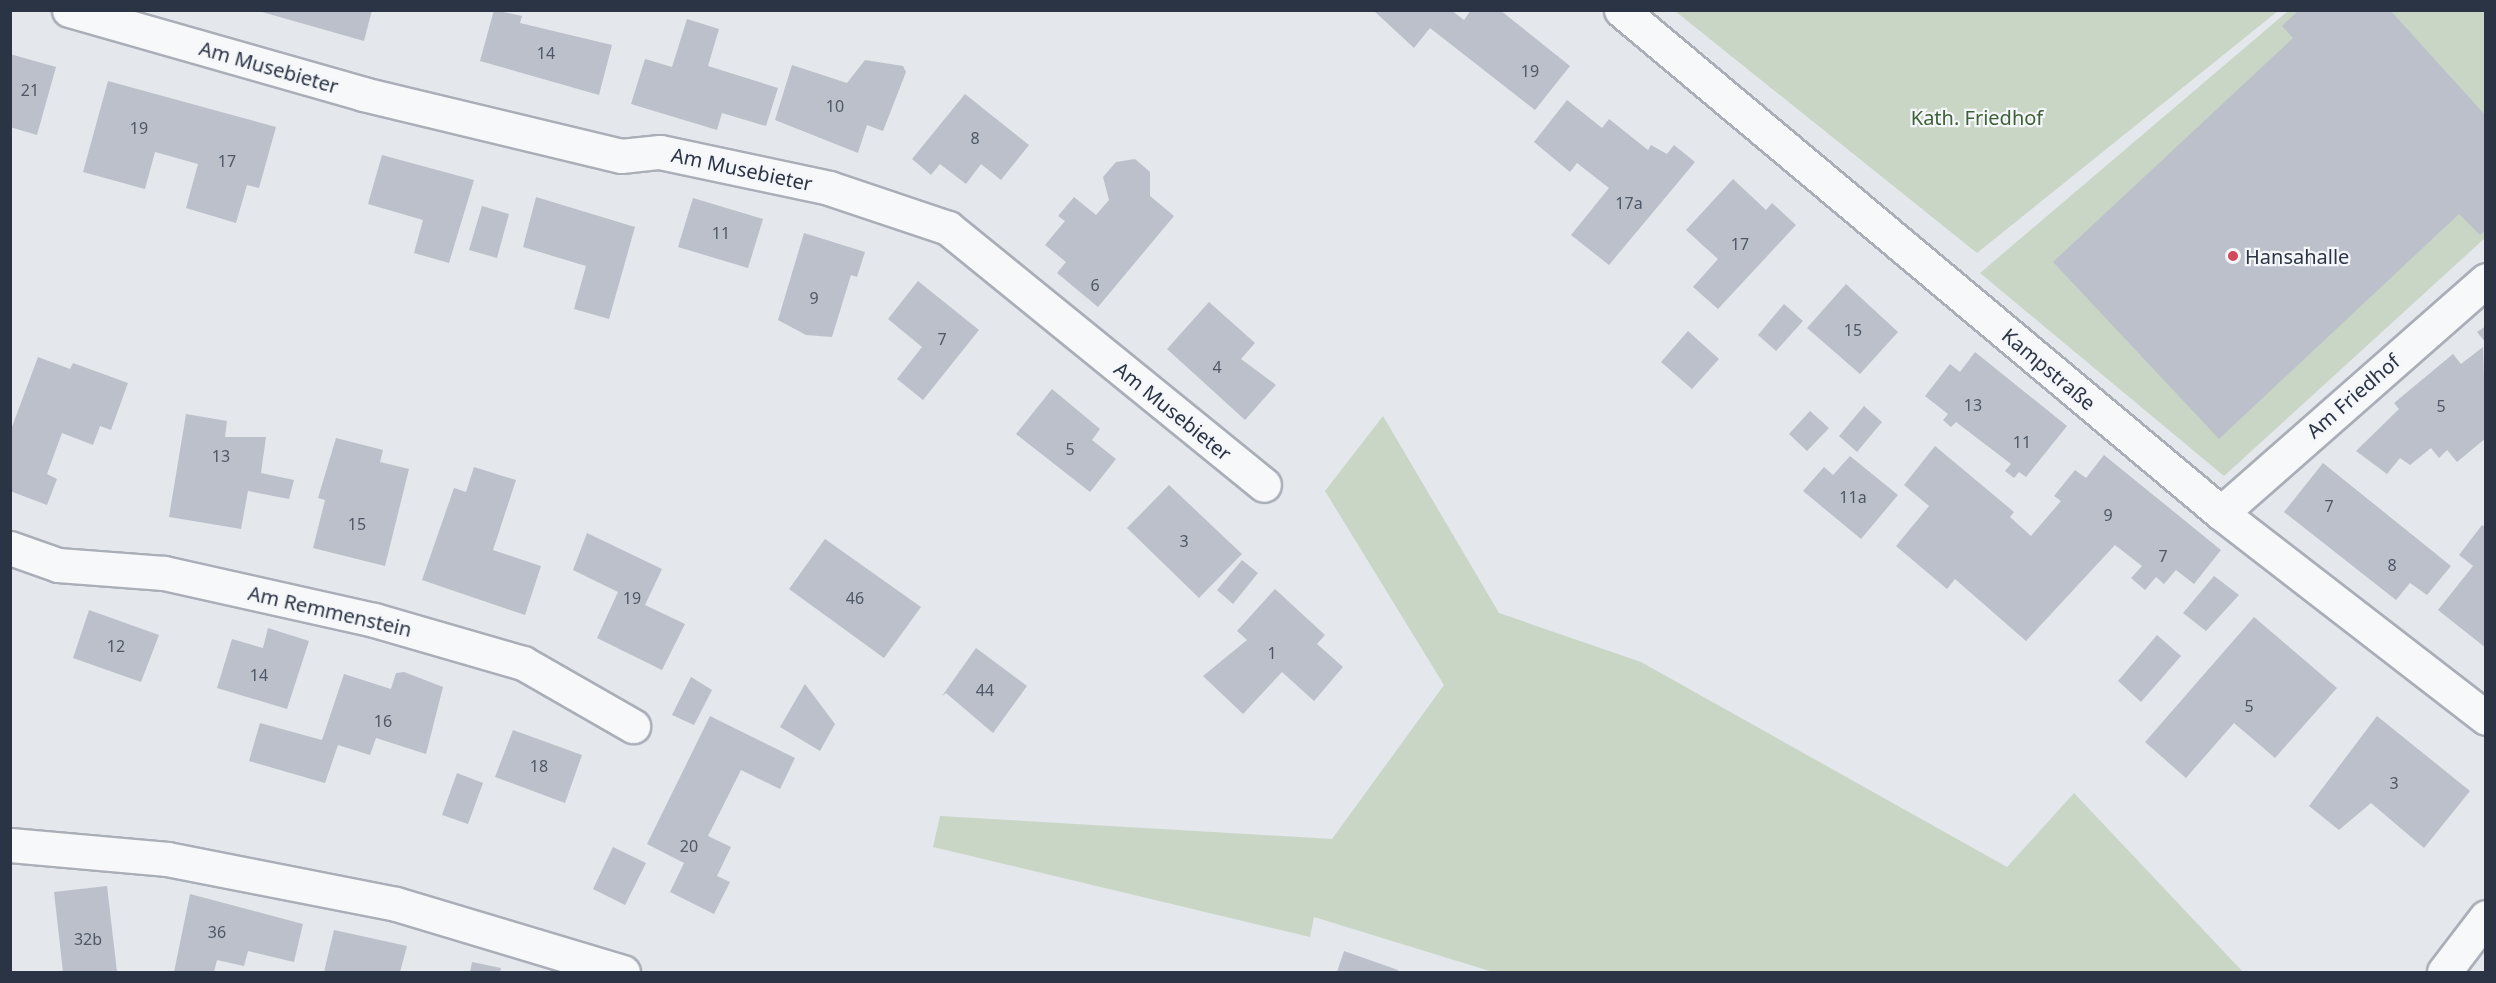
<!DOCTYPE html>
<html>
<head>
<meta charset="utf-8">
<style>
	body { margin:0 }
	#map { position:relative; width:2496px; height:983px; overflow:hidden; background:#e4e7ec; font-family:"Noto Sans",sans-serif }
	div>[style] { position:absolute }
	[style*='--x'] { left:calc(var(--x)*1px); top:calc(var(--y)*1px); width:calc(var(--w)*1px); rotate:calc(var(--a)*1deg) }
	.green>* { inset:0; background:#c9d6c5 }
	.building>* { inset:0; background:#bbc0ca }
	.roads { filter:drop-shadow(2px 0 #a9aeb7) drop-shadow(-2px 0 #a9aeb7) drop-shadow(0 2px #a9aeb7) drop-shadow(0 -2px #a9aeb7) }
	.minor>* { height:33px; margin:-16.5px; padding:0 16.5px; transform-origin:16.5px; border-radius:16.5px; background:#f7f8fa }
	.dots>* { width:16px; height:16px; translate:-50% -50%; box-sizing:border-box; border:3px solid #f4f6f9; border-radius:50% }
	span { translate:-50% -50%; white-space:nowrap; text-align:center; line-height:1.15; -webkit-text-stroke:4.5px #f4f6f9; paint-order:stroke }
	.number-label { font-size:16px; color:#4f5766 }
	.number-label span { -webkit-text-stroke-width:0 }
	.street-label { font-size:20px; color:#2b3445 }
	.park-label { font-size:20px; color:#3f6138 }
	.poi-label { font-size:20px; color:#2b3445 }
	.left { translate:0 -50%; text-align:left }
	.frame { position:absolute; inset:0; border:12px solid #2b3445; pointer-events:none }
</style>
</head>
<body>
<div id="map">
	<div class="green">
		<div style="clip-path:polygon(1675px 11px,2278px 11px,1977px 253px)"></div>
		<div style="clip-path:polygon(2288px 11px,2485px 11px,2485px 238px,2224px 476px,1980px 273px)"></div>
		<div style="clip-path:polygon(1383px 416px,1499px 613px,1641px 662px,2007px 867px,2074px 793px,2243px 972px,1493px 972px,1314px 917px,1310px 937px,933px 847px,940px 816px,1332px 839px,1444px 685px,1325px 491px)"></div>
	</div>
	<div class="building">
		<div style="clip-path:polygon(255px 10px,372px 10px,364px 41px)"></div>
		<div style="clip-path:polygon(494px 10px,522px 16px,520px 23px,612px 45px,599px 95px,480px 61px)"></div>
		<div style="clip-path:polygon(1373px 10px,1451px 10px,1464px 20px,1471px 10px,1500px 10px,1570px 66px,1535px 110px,1430px 28px,1414px 48px)"></div>
		<div style="clip-path:polygon(2299px 10px,2390px 10px,2486px 116px,2486px 230px,2480px 235px,2459px 214px,2219px 439px,2053px 262px,2293px 38px,2282px 26px)"></div>
		<div style="clip-path:polygon(687px 19px,719px 29px,708px 66px,778px 88px,766px 126px,722px 113px,717px 130px,631px 104px,645px 59px,672px 67px)"></div>
		<div style="clip-path:polygon(10px 54px,56px 67px,37px 135px,10px 127px)"></div>
		<div style="clip-path:polygon(865px 60px,903px 66px,906px 72px,883px 131px,867px 125px,858px 153px,775px 120px,792px 65px,847px 83px)"></div>
		<div style="clip-path:polygon(108px 81px,276px 127px,259px 188px,247px 185px,236px 223px,186px 208px,198px 164px,155px 152px,145px 189px,83px 172px)"></div>
		<div style="clip-path:polygon(965px 94px,1029px 145px,1001px 180px,981px 164px,966px 184px,940px 164px,931px 175px,912px 159px)"></div>
		<div style="clip-path:polygon(1567px 100px,1602px 128px,1609px 119px,1648px 150px,1651px 145px,1667px 154px,1674px 145px,1695px 162px,1609px 265px,1571px 235px,1609px 188px,1577px 163px,1570px 172px,1534px 142px)"></div>
		<div style="clip-path:polygon(382px 155px,474px 180px,449px 263px,414px 253px,423px 220px,368px 204px)"></div>
		<div style="clip-path:polygon(1135px 159px,1150px 172px,1150px 196px,1174px 216px,1098px 307px,1057px 273px,1066px 262px,1045px 245px,1065px 221px,1058px 216px,1074px 197px,1096px 215px,1109px 200px,1103px 177px,1116px 162px)"></div>
		<div style="clip-path:polygon(1733px 179px,1766px 210px,1772px 203px,1796px 225px,1718px 309px,1693px 287px,1718px 259px,1686px 230px)"></div>
		<div style="clip-path:polygon(536px 197px,635px 227px,609px 319px,574px 309px,586px 266px,523px 247px)"></div>
		<div style="clip-path:polygon(693px 198px,763px 219px,748px 268px,678px 247px)"></div>
		<div style="clip-path:polygon(482px 206px,509px 214px,497px 258px,469px 250px)"></div>
		<div style="clip-path:polygon(804px 233px,865px 252px,857px 277px,851px 275px,832px 337px,806px 335px,778px 320px)"></div>
		<div style="clip-path:polygon(918px 281px,979px 330px,923px 400px,897px 379px,922px 347px,888px 319px)"></div>
		<div style="clip-path:polygon(1846px 284px,1898px 332px,1860px 374px,1807px 328px)"></div>
		<div style="clip-path:polygon(1209px 302px,1255px 343px,1241px 359px,1276px 385px,1245px 420px,1167px 349px)"></div>
		<div style="clip-path:polygon(1784px 304px,1803px 321px,1776px 351px,1758px 335px)"></div>
		<div style="clip-path:polygon(2486px 326px,2486px 343px,2477px 332px)"></div>
		<div style="clip-path:polygon(1688px 331px,1719px 359px,1692px 389px,1661px 362px)"></div>
		<div style="clip-path:polygon(2483px 347px,2486px 438px,2457px 462px,2447px 450px,2439px 458px,2431px 448px,2410px 465px,2400px 458px,2387px 474px,2356px 451px,2399px 409px,2394px 403px,2453px 354px,2461px 364px)"></div>
		<div style="clip-path:polygon(1975px 352px,2067px 426px,2026px 477px,2019px 472px,2014px 478px,2005px 471px,2011px 464px,1956px 422px,1951px 427px,1943px 420px,1948px 414px,1925px 396px,1950px 364px,1960px 372px)"></div>
		<div style="clip-path:polygon(38px 357px,70px 369px,73px 363px,128px 383px,111px 430px,100px 426px,93px 445px,62px 433px,47px 474px,57px 479px,47px 505px,10px 491px,10px 432px)"></div>
		<div style="clip-path:polygon(1052px 389px,1100px 429px,1092px 440px,1116px 459px,1090px 492px,1016px 434px)"></div>
		<div style="clip-path:polygon(1864px 406px,1882px 422px,1857px 452px,1839px 436px)"></div>
		<div style="clip-path:polygon(1810px 411px,1829px 428px,1807px 451px,1789px 434px)"></div>
		<div style="clip-path:polygon(186px 414px,227px 421px,225px 437px,266px 437px,261px 473px,294px 480px,289px 499px,248px 491px,241px 529px,169px 517px)"></div>
		<div style="clip-path:polygon(336px 438px,383px 450px,380px 462px,409px 469px,385px 566px,313px 548px,325px 500px,318px 498px)"></div>
		<div style="clip-path:polygon(1935px 446px,2014px 512px,2010px 517px,2031px 536px,2061px 501px,2054px 496px,2075px 470px,2086px 478px,2104px 455px,2221px 550px,2194px 584px,2176px 570px,2164px 584px,2156px 577px,2145px 590px,2131px 578px,2142px 566px,2115px 545px,2026px 641px,1955px 579px,1947px 589px,1896px 546px,1929px 506px,1904px 485px)"></div>
		<div style="clip-path:polygon(1850px 456px,1898px 495px,1861px 539px,1803px 491px,1824px 467px,1833px 475px)"></div>
		<div style="clip-path:polygon(2323px 463px,2451px 566px,2427px 595px,2410px 583px,2396px 600px,2284px 512px)"></div>
		<div style="clip-path:polygon(474px 467px,516px 480px,493px 550px,541px 566px,525px 615px,422px 580px,454px 488px,466px 492px)"></div>
		<div style="clip-path:polygon(1169px 485px,1242px 554px,1199px 598px,1127px 528px)"></div>
		<div style="clip-path:polygon(2482px 525px,2486px 528px,2486px 648px,2438px 610px,2473px 566px,2459px 555px)"></div>
		<div style="clip-path:polygon(587px 533px,662px 569px,645px 605px,685px 624px,662px 670px,597px 638px,618px 592px,573px 570px)"></div>
		<div style="clip-path:polygon(825px 539px,921px 607px,884px 658px,789px 589px)"></div>
		<div style="clip-path:polygon(1242px 560px,1258px 573px,1233px 604px,1217px 590px)"></div>
		<div style="clip-path:polygon(2214px 576px,2239px 595px,2206px 631px,2183px 613px)"></div>
		<div style="clip-path:polygon(1275px 589px,1325px 635px,1317px 644px,1343px 667px,1314px 701px,1282px 672px,1243px 714px,1203px 676px,1247px 640px,1237px 631px)"></div>
		<div style="clip-path:polygon(89px 610px,159px 635px,141px 682px,73px 658px)"></div>
		<div style="clip-path:polygon(2254px 617px,2337px 688px,2275px 758px,2234px 723px,2186px 778px,2145px 742px)"></div>
		<div style="clip-path:polygon(268px 628px,309px 641px,287px 709px,217px 688px,232px 639px,263px 648px)"></div>
		<div style="clip-path:polygon(2157px 635px,2181px 656px,2141px 702px,2118px 681px)"></div>
		<div style="clip-path:polygon(976px 648px,1027px 686px,993px 733px,946px 693px,942px 696px)"></div>
		<div style="clip-path:polygon(404px 672px,443px 687px,426px 754px,376px 738px,370px 755px,338px 745px,325px 783px,249px 761px,260px 723px,322px 740px,344px 674px,391px 689px,396px 673px)"></div>
		<div style="clip-path:polygon(691px 677px,712px 690px,694px 725px,672px 715px)"></div>
		<div style="clip-path:polygon(805px 684px,835px 724px,820px 751px,780px 727px)"></div>
		<div style="clip-path:polygon(710px 716px,795px 758px,780px 789px,741px 770px,708px 836px,731px 847px,717px 876px,730px 882px,714px 914px,670px 892px,684px 863px,647px 844px)"></div>
		<div style="clip-path:polygon(2377px 716px,2470px 791px,2424px 848px,2371px 803px,2339px 830px,2309px 806px)"></div>
		<div style="clip-path:polygon(513px 730px,582px 755px,565px 803px,495px 777px)"></div>
		<div style="clip-path:polygon(457px 773px,483px 783px,468px 824px,442px 815px)"></div>
		<div style="clip-path:polygon(613px 847px,646px 863px,625px 905px,593px 889px)"></div>
		<div style="clip-path:polygon(107px 886px,117px 972px,63px 972px,54px 892px)"></div>
		<div style="clip-path:polygon(190px 894px,303px 924px,294px 962px,248px 951px,244px 966px,217px 960px,214px 972px,174px 972px)"></div>
		<div style="clip-path:polygon(334px 930px,407px 946px,400px 972px,324px 972px)"></div>
		<div style="clip-path:polygon(1344px 951px,1398px 970px,1397px 972px,1337px 972px)"></div>
		<div style="clip-path:polygon(472px 962px,501px 968px,500px 972px,470px 972px)"></div>
	</div>
	<div class="roads">
		<div class="minor">
			<div style="--x:69;--y:10;--w:306;--a:15.9"></div>
			<div style="--x:363;--y:94;--w:265;--a:13.5"></div>
			<div style="--x:621;--y:156;--w:39;--a:-6"></div>
			<div style="--x:660;--y:152;--w:173;--a:12"></div>
			<div style="--x:829;--y:188;--w:126;--a:18.6"></div>
			<div style="--x:948;--y:228;--w:407;--a:39.1"></div>
			<div style="--x:1621;--y:10;--w:783;--a:39.97"></div>
			<div style="--x:2221;--y:513;--w:335;--a:37.7"></div>
			<div style="--x:2221;--y:513;--w:353;--a:-41.3"></div>
			<div style="--x:10;--y:548;--w:51;--a:19.5"></div>
			<div style="--x:58;--y:565;--w:106;--a:4.3"></div>
			<div style="--x:164;--y:573;--w:215;--a:12.6"></div>
			<div style="--x:374;--y:620;--w:155;--a:16.1"></div>
			<div style="--x:523;--y:663;--w:127;--a:29.8"></div>
			<div style="--x:10;--y:845;--w:158;--a:5.1"></div>
			<div style="--x:167;--y:859;--w:233;--a:11.1"></div>
			<div style="--x:396;--y:904;--w:237;--a:16.7"></div>
			<div style="--x:2444;--y:972;--w:69;--a:-52.6"></div>
		</div>
	</div>
	<div class="dots">
		<div style="left:2233px;top:256px;background:#d1495b"></div>
	</div>
	<div class="number-label">
		<span style="left:546px;top:53px">14</span>
		<span style="left:1530px;top:71px">19</span>
		<span style="left:30px;top:90px">21</span>
		<span style="left:835px;top:106px">10</span>
		<span style="left:139px;top:128px">19</span>
		<span style="left:975px;top:138px">8</span>
		<span style="left:227px;top:161px">17</span>
		<span style="left:1629px;top:203px">17a</span>
		<span style="left:721px;top:233px">11</span>
		<span style="left:1740px;top:244px">17</span>
		<span style="left:1095px;top:285px">6</span>
		<span style="left:814px;top:298px">9</span>
		<span style="left:1853px;top:330px">15</span>
		<span style="left:942px;top:339px">7</span>
		<span style="left:1217px;top:367px">4</span>
		<span style="left:1973px;top:405px">13</span>
		<span style="left:2441px;top:406px">5</span>
		<span style="left:2022px;top:442px">11</span>
		<span style="left:1070px;top:449px">5</span>
		<span style="left:221px;top:456px">13</span>
		<span style="left:1853px;top:497px">11a</span>
		<span style="left:2329px;top:506px">7</span>
		<span style="left:2108px;top:515px">9</span>
		<span style="left:357px;top:524px">15</span>
		<span style="left:1184px;top:541px">3</span>
		<span style="left:2163px;top:556px">7</span>
		<span style="left:2392px;top:565px">8</span>
		<span style="left:632px;top:598px">19</span>
		<span style="left:855px;top:598px">46</span>
		<span style="left:116px;top:646px">12</span>
		<span style="left:1272px;top:653px">1</span>
		<span style="left:259px;top:675px">14</span>
		<span style="left:985px;top:690px">44</span>
		<span style="left:2249px;top:706px">5</span>
		<span style="left:383px;top:721px">16</span>
		<span style="left:539px;top:766px">18</span>
		<span style="left:2394px;top:783px">3</span>
		<span style="left:689px;top:846px">20</span>
		<span style="left:217px;top:932px">36</span>
		<span style="left:88px;top:939px">32b</span>
	</div>
	<div class="street-label">
		<span style="left:269px;top:67px;rotate:16deg">Am Musebieter</span>
		<span style="left:742px;top:169px;rotate:12deg">Am Musebieter</span>
		<span style="left:2049px;top:369px;rotate:40deg">Kampstraße</span>
		<span style="left:2353px;top:396px;rotate:-41deg">Am Friedhof</span>
		<span style="left:1173px;top:411px;rotate:39deg">Am Musebieter</span>
		<span style="left:330px;top:611px;rotate:13deg">Am Remmenstein</span>
	</div>
	<div class="park-label">
		<span style="left:1977px;top:117px">Kath. Friedhof</span>
	</div>
	<div class="poi-label">
		<span class="left" style="left:2245px;top:256px">Hansahalle</span>
	</div>
	<div class="frame"></div>
</div>
</body>
</html>
